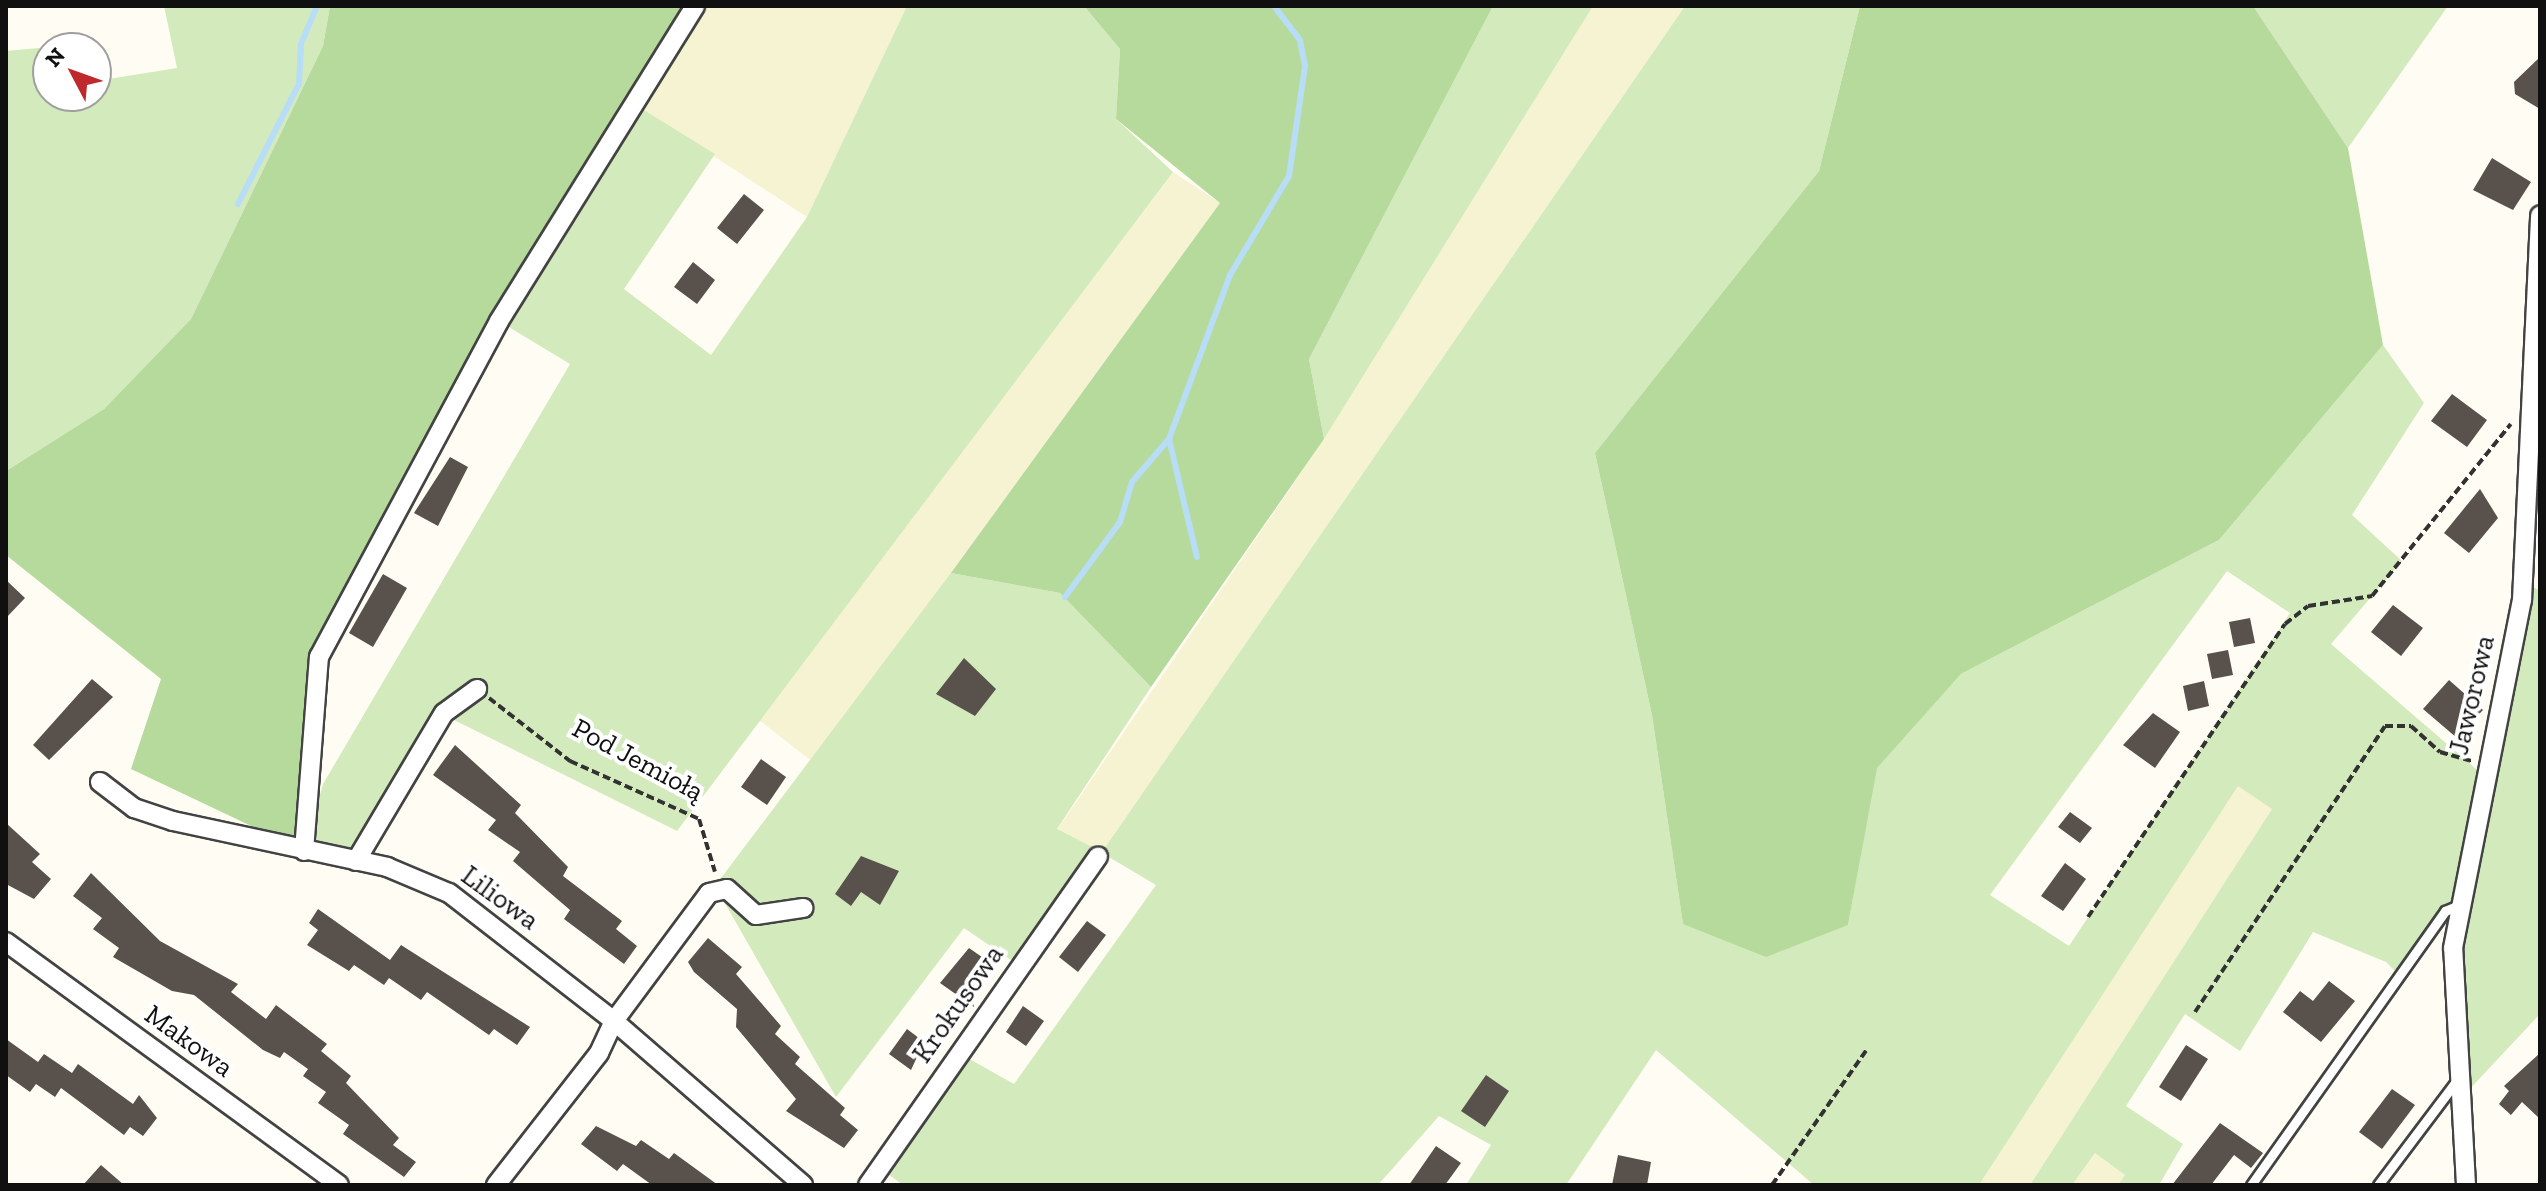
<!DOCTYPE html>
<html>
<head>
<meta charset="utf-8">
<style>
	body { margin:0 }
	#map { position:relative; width:2546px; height:1191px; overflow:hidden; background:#fffdf3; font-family:"Zilla Slab",serif }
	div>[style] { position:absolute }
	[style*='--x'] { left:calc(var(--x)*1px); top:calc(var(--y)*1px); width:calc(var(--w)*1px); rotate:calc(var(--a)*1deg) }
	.farmland>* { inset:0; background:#f5f3d2 }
	.green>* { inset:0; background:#d3eabc }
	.forest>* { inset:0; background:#b6da9b }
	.stream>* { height:6px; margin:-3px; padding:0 3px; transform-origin:3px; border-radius:3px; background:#b8ddf6 }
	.building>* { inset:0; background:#58514c }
	.path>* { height:4px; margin-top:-2px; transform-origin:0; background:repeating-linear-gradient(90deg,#323232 0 8px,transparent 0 12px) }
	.roads { filter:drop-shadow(2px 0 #434343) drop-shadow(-2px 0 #434343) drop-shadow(0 2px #434343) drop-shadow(0 -2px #434343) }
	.lane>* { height:9px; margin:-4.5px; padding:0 4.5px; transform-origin:4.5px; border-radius:4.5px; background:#fff }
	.street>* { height:18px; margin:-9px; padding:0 9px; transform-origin:9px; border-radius:9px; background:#fff }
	span { translate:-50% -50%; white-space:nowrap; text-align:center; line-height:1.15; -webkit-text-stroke:8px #fff; paint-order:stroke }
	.street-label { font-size:28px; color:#101010 }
	.frame { position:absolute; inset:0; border:8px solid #101010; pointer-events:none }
	.north { position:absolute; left:32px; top:32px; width:80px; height:80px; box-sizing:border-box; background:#fff; border:2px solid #9f9f9f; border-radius:50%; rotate:311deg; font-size:22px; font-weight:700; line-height:32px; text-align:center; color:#101010 }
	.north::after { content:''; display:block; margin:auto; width:28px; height:36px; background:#bf282d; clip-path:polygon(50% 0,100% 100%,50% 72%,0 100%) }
</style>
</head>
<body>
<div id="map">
	<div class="farmland">
		<div style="clip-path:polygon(695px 6px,907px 6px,807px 217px,634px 104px)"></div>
		<div style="clip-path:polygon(1593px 6px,1685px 6px,1102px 852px,1057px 830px,1324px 439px)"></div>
		<div style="clip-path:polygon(1173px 172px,1220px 203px,814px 763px,759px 720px)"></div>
		<div style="clip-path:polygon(2238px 785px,2272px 809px,2030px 1185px,1979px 1185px)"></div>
		<div style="clip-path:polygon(2095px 1153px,2125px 1175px,2118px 1185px,2072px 1185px)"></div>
	</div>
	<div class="green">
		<div style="clip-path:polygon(164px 6px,330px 6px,323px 46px,191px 319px,104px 409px,6px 471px,6px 51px,60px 46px,48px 48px,48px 96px,96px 96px,96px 81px,177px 68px)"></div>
		<div style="clip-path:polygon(907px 6px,1084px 6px,1120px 49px,1116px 119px,1173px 172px,677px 831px,450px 718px,366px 862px,304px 851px,323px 784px,570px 364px,499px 321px,634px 104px,715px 154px,624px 289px,711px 355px,807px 217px)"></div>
		<div style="clip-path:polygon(1493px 6px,1593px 6px,1324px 439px,1309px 359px)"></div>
		<div style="clip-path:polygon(evenodd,1685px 6px,1860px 6px,1819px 171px,1595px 453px,1652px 715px,1683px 924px,1848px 925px,1876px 768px,1961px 674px,2219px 540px,2383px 345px,2424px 403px,2352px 515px,2402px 561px,2331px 644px,2483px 775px,2523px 581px,2540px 591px,2540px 1014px,2465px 1094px,2459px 905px,2445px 911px,2399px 975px,2386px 962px,2313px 932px,2240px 1051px,2185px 1014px,2126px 1106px,2183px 1144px,2159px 1185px,2118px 1185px,2125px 1175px,2095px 1153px,2072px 1185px,2030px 1185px,2272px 809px,2238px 786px,1979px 1185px,1814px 1185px,1656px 1050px,1566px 1185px,1466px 1185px,1491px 1145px,1439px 1116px,1378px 1185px,903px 1185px,880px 1168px,957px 1052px,1014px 1084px,1156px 885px,1102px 853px,1017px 964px,964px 928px,836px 1097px,715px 886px,951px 573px,1060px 593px,1151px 687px,1057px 829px,1102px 852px,1685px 6px,2227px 571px,2290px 613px,2069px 946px,1990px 895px,2227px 571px)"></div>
		<div style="clip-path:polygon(2253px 6px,2448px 6px,2348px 148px)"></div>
	</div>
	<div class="forest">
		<div style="clip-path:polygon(330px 6px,695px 6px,545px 246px,319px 657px,304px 851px,131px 769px,161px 679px,6px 555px,6px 471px,104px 409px,191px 319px,323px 46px)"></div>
		<div style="clip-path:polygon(1084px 6px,1493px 6px,1309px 359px,1324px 439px,1151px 687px,1060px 593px,951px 573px,1220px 203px,1116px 119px,1120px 49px)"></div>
		<div style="clip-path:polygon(1860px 6px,2253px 6px,2348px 148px,2383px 345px,2219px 540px,1961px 674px,1877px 768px,1848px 925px,1766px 957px,1683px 924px,1652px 715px,1595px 453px,1819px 171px)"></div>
	</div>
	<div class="stream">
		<div style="--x:238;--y:204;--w:135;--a:-63.1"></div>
		<div style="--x:299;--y:84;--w:40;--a:-87.1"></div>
		<div style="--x:301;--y:44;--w:41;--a:-67.2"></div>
		<div style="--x:1169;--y:439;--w:121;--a:76.7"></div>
		<div style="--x:1065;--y:597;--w:93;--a:-53.7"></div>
		<div style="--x:1120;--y:522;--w:42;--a:-73.3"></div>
		<div style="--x:1132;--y:482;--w:57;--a:-49.3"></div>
		<div style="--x:1169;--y:439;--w:175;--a:-69.6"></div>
		<div style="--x:1230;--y:275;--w:115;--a:-59.2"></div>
		<div style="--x:1289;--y:176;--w:111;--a:-81.7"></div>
		<div style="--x:1305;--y:66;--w:26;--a:-101"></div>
		<div style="--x:1300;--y:40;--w:43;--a:-127.4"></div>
	</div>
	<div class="building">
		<div style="clip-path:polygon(2540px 57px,2540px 109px,2515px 94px,2514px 82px)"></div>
		<div style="clip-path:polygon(2492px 158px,2531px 182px,2513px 210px,2473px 190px)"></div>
		<div style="clip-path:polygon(744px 194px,764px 210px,737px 244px,717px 228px)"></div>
		<div style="clip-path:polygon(693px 262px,715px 280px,697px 304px,674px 287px)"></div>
		<div style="clip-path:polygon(2452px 394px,2487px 420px,2467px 447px,2431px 421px)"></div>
		<div style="clip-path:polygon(450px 457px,468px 467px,438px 526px,414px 513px)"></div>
		<div style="clip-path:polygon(2480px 489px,2498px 518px,2469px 553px,2444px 533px)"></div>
		<div style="clip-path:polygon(383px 574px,407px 588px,373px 647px,349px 633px)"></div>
		<div style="clip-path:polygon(6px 580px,25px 598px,6px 618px)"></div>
		<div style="clip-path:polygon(2393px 605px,2423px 628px,2401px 656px,2371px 632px)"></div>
		<div style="clip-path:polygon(2250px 618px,2255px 643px,2234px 647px,2229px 622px)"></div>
		<div style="clip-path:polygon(2228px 650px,2233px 675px,2212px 679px,2207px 654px)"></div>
		<div style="clip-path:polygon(964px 658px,996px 689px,975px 716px,936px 694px)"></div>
		<div style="clip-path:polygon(92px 679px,113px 697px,49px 760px,33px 745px)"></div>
		<div style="clip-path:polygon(2449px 680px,2483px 710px,2457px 738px,2423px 709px)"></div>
		<div style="clip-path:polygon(2204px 681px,2209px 706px,2188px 711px,2183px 686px)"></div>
		<div style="clip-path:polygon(2153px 713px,2180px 732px,2155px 768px,2123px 745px)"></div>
		<div style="clip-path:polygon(455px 745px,521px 805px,515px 813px,568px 867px,563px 876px,622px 921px,616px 929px,637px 946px,624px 964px,564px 919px,570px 910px,513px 861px,520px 852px,488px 830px,496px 820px,433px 775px)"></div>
		<div style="clip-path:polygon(761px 759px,786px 777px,767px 805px,741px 787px)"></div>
		<div style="clip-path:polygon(2070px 812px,2092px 828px,2080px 843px,2058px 827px)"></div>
		<div style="clip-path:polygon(6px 823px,40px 854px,32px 862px,51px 879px,34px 899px,6px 884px)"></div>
		<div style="clip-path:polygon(861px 856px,899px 871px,880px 905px,861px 892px,851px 906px,835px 894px)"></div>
		<div style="clip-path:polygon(2065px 863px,2086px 879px,2063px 911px,2041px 896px)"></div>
		<div style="clip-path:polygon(91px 873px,160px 941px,238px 984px,231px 992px,266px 1019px,276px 1005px,327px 1044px,321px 1051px,351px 1076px,346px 1083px,399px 1138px,393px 1145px,416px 1162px,404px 1177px,343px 1134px,349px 1125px,318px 1103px,326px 1092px,303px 1076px,308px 1069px,284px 1052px,280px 1058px,263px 1050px,194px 995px,172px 991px,113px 957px,119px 948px,93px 929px,102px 918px,73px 896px)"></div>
		<div style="clip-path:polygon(318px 909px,390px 960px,401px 945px,530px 1027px,517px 1045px,494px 1029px,489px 1035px,427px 992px,421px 1000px,389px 978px,384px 985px,354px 965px,349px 971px,307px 945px,318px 930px,309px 923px)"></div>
		<div style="clip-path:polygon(1087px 921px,1106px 935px,1078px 972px,1059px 957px)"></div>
		<div style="clip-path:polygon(708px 938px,742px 967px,736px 974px,781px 1026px,775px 1034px,800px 1057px,795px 1064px,845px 1108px,840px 1115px,858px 1130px,844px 1148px,786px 1111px,796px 1099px,736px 1027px,737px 1009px,694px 972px,688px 962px)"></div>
		<div style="clip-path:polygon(969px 948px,992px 964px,971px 992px,974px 1007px,940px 983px)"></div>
		<div style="clip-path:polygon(2329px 981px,2355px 1001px,2321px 1042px,2283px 1012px,2300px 991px,2313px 1001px)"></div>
		<div style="clip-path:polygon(1023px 1006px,1044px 1021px,1026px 1046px,1006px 1032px)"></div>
		<div style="clip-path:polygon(907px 1029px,924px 1042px,911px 1070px,889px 1054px)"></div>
		<div style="clip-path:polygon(6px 1039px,38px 1062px,44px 1054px,72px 1073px,78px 1064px,133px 1104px,139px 1095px,157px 1118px,143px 1136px,130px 1127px,124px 1135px,61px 1088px,55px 1097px,36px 1084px,30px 1092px,6px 1075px)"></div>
		<div style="clip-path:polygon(2186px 1045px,2208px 1059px,2181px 1101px,2159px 1087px)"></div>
		<div style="clip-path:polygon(2540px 1053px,2540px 1119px,2522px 1102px,2511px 1115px,2499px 1104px,2509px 1091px,2504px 1086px)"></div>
		<div style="clip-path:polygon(1486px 1075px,1509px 1091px,1485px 1127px,1461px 1111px)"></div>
		<div style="clip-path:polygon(2392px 1089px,2415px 1105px,2382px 1149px,2359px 1132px)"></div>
		<div style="clip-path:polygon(2220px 1123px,2263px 1153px,2251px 1168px,2234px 1155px,2211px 1185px,2172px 1185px)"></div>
		<div style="clip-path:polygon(596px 1126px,636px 1146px,641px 1140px,669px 1159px,674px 1153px,718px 1185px,652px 1185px,623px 1164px,617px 1171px,581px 1144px)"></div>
		<div style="clip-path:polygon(1436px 1146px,1461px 1163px,1445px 1185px,1409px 1185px)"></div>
		<div style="clip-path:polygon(1618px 1155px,1651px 1162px,1647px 1185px,1612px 1185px)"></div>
		<div style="clip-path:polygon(101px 1165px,124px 1185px,83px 1185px)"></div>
	</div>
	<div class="path">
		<div style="--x:489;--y:698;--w:103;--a:37.9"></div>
		<div style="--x:570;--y:761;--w:141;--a:24.2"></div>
		<div style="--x:699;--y:819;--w:55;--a:73.2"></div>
		<div style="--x:2088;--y:917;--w:353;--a:-56.1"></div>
		<div style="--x:2285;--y:624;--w:29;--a:-38"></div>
		<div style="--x:2308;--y:606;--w:65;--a:-8.9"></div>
		<div style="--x:2372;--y:596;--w:221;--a:-51.1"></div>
		<div style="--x:2195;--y:1012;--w:343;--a:-56.4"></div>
		<div style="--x:2385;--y:726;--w:26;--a:0"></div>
		<div style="--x:2411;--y:726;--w:39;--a:42"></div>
		<div style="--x:2440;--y:752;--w:35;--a:16"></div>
		<div style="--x:1772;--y:1185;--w:164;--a:-55"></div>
	</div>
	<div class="roads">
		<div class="lane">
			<div style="--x:2251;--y:1185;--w:336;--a:-54.7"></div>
			<div style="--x:2445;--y:911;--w:15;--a:-23"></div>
			<div style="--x:2378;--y:1185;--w:133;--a:-53"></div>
		</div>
		<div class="street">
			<div style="--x:100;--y:782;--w:43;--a:37.4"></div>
			<div style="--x:134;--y:808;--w:41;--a:18.4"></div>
			<div style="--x:173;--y:821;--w:219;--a:12.1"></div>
			<div style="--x:387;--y:867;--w:67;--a:22.8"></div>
			<div style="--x:449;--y:893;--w:209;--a:37.8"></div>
			<div style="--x:614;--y:1021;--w:250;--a:40.9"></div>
			<div style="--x:304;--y:851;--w:195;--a:-85.6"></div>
			<div style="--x:319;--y:657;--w:381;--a:-61.8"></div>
			<div style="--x:499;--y:321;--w:371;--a:-58.1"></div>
			<div style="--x:356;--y:861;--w:172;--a:-59.3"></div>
			<div style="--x:444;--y:713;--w:41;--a:-36"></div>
			<div style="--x:6;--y:942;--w:412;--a:36.1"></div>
			<div style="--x:496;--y:1185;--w:167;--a:-52"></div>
			<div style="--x:599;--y:1053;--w:35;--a:-65"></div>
			<div style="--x:614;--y:1021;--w:159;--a:-53.4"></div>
			<div style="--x:709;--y:893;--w:18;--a:-13"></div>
			<div style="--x:727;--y:889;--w:39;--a:42"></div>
			<div style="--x:756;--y:915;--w:48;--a:-8.5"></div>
			<div style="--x:868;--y:1185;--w:401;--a:-55"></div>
			<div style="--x:2466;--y:1185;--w:237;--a:-93.1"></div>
			<div style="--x:2453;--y:948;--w:355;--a:-78.8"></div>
			<div style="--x:2522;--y:600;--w:385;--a:-87.3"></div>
		</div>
	</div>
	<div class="street-label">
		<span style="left:2472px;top:695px;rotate:-77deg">Jaworowa</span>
		<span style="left:638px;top:760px;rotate:28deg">Pod Jemiołą</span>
		<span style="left:500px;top:898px;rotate:36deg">Liliowa</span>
		<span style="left:958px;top:1004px;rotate:-55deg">Krokusowa</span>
		<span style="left:189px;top:1041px;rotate:36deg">Makowa</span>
	</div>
	<div class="frame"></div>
	<div class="north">N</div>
</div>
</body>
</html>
